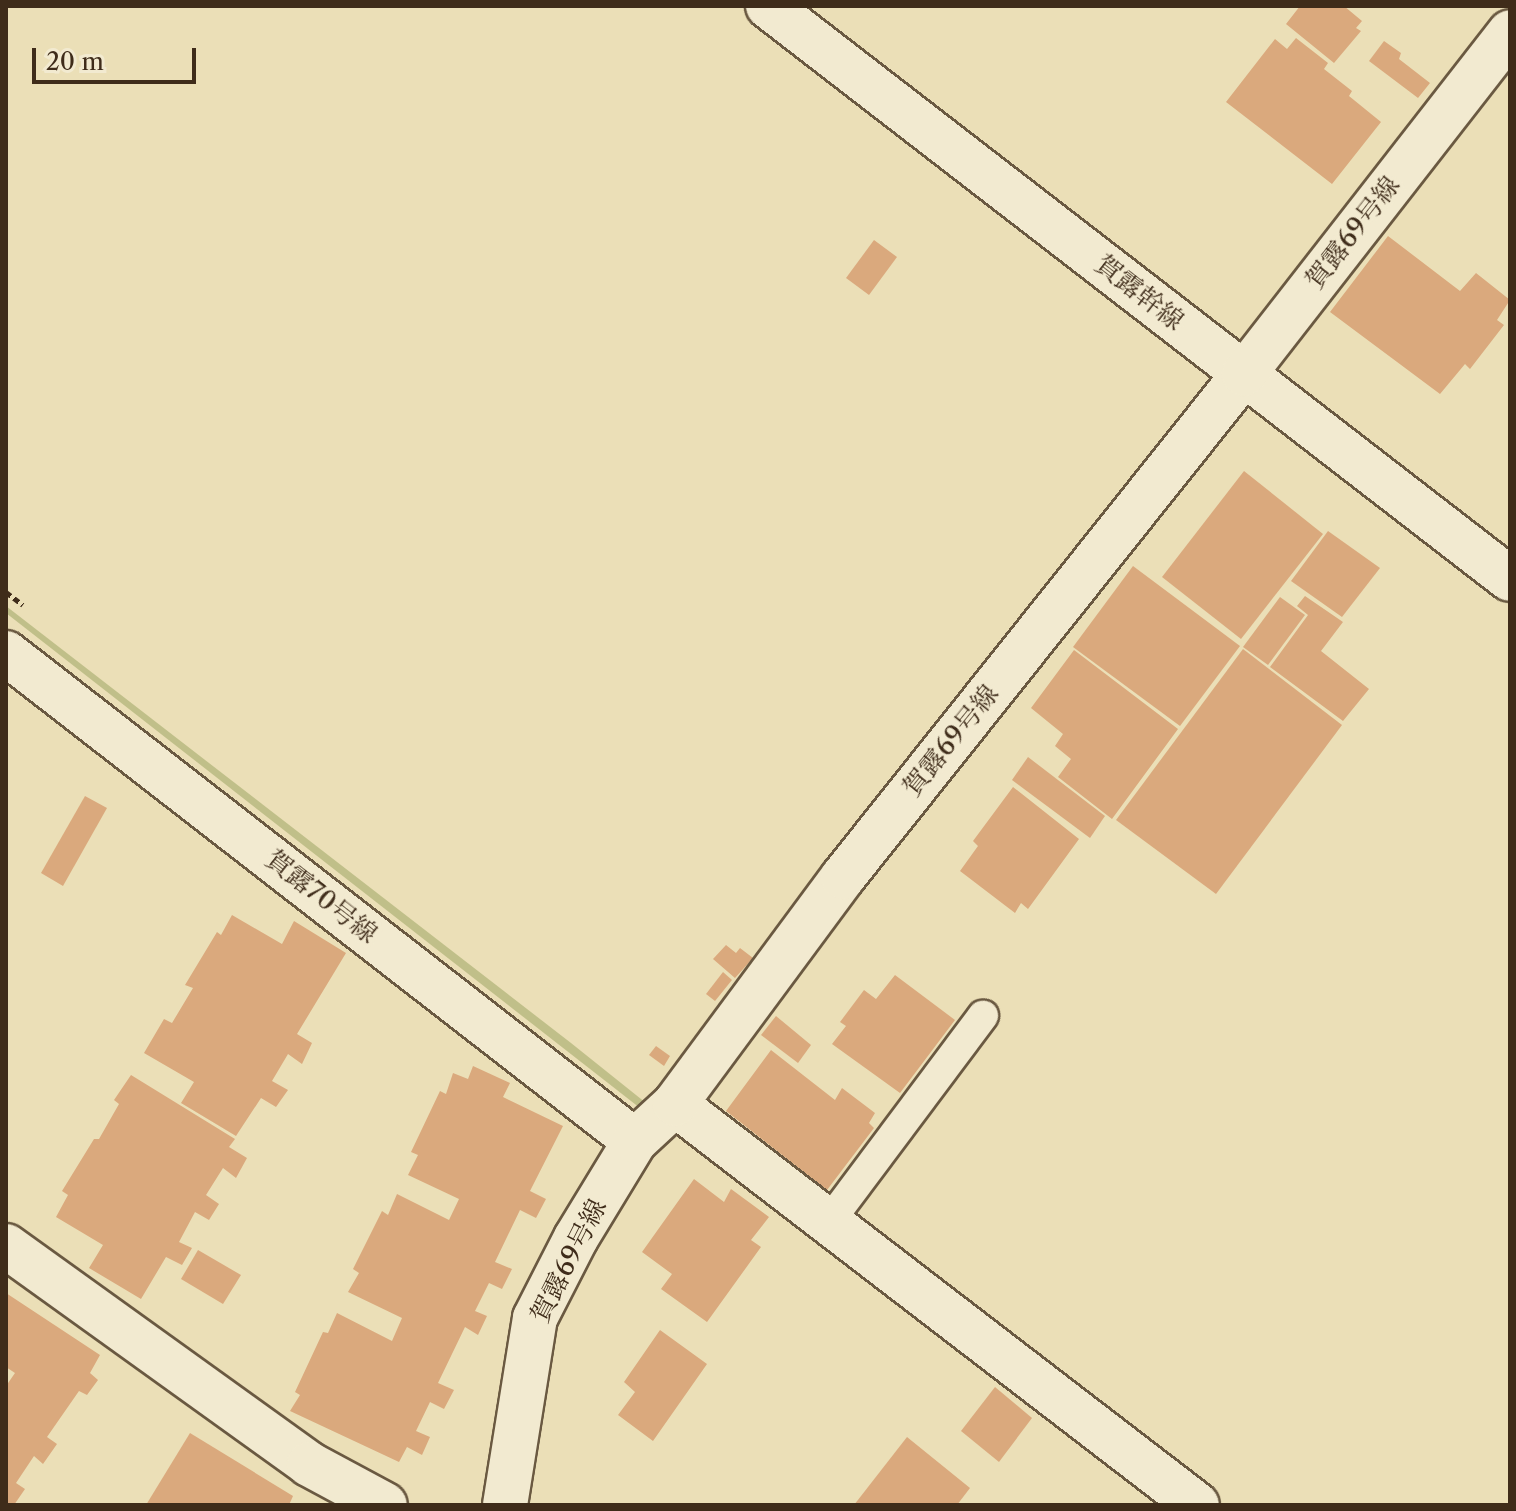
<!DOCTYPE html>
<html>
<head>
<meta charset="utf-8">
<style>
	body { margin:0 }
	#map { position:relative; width:1516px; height:1511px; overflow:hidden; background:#ebdfb7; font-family:"Libre Caslon Text","Noto Serif JP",serif }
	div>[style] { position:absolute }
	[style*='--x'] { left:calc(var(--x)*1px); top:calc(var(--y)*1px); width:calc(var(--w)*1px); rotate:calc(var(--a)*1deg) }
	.green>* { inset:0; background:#c0bf89 }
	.building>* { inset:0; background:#daa97d }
	.path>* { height:5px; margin-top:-2.5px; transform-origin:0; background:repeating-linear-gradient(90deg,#3f2c1a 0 6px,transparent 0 10px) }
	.roads { filter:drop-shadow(2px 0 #6a5941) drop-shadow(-2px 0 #6a5941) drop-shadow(0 2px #6a5941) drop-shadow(0 -2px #6a5941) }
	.lane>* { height:30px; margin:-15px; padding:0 15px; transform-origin:15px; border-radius:15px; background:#f2ead0 }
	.street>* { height:44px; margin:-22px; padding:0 22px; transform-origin:22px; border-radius:22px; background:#f2ead0 }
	span { translate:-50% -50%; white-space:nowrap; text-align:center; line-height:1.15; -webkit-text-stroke:7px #f2ead0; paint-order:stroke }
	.street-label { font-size:26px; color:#3f2c1a }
	.frame { position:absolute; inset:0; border:8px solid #3f2c1a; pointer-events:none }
	.scale { position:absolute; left:32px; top:48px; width:164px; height:36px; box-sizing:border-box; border:4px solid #3f2c1a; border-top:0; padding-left:10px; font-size:24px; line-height:28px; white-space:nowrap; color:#3f2c1a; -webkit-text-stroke:6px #f2ead0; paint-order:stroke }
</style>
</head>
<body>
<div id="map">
	<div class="green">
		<div style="clip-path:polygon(6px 606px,571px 1043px,646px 1103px,640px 1108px,6px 613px)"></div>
	</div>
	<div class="building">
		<div style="clip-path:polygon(1300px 6px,1344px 6px,1362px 21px,1356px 28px,1361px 31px,1334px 63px,1286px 24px)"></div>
		<div style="clip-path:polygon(1296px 38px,1328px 63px,1324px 69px,1352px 91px,1349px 96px,1381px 122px,1332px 184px,1226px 102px,1275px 39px,1287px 49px)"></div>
		<div style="clip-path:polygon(1384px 41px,1401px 53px,1399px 59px,1430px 83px,1418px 98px,1369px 61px)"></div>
		<div style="clip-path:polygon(1388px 236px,1460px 291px,1476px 273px,1510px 300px,1497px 320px,1504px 325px,1470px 369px,1465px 364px,1440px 394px,1330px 312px)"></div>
		<div style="clip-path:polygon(874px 240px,897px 257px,869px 295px,846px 278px)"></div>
		<div style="clip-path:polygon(1244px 471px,1323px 534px,1241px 639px,1162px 577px)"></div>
		<div style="clip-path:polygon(1328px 531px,1380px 568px,1342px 617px,1291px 581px)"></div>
		<div style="clip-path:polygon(1133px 566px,1240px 646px,1180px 726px,1073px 647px)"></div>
		<div style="clip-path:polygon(1305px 596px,1343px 622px,1321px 651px,1369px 689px,1343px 721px,1270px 667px,1308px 615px,1297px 606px)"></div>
		<div style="clip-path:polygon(1280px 597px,1305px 615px,1268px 665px,1243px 647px)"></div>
		<div style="clip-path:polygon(1243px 649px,1342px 725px,1216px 894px,1116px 820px)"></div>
		<div style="clip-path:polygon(1074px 650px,1178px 729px,1112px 819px,1058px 777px,1071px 759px,1055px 746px,1063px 734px,1031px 708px)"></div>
		<div style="clip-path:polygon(1028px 757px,1105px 816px,1090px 838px,1012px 780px)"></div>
		<div style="clip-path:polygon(1013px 787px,1079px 839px,1028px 909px,1021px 903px,1015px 913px,960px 871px,978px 846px,973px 841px)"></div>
		<div style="clip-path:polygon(85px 796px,107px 808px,63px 886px,41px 873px)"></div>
		<div style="clip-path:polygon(232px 915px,282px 944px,294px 921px,346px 953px,297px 1034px,312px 1043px,302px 1064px,288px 1054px,272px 1081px,288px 1090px,276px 1107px,261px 1098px,236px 1136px,181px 1103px,194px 1082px,144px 1053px,164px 1019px,172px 1023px,193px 988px,185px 985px,217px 932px,221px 935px)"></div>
		<div style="clip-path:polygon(726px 945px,736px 953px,740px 948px,753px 958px,735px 978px,713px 959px)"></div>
		<div style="clip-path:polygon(723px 972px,732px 980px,715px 1001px,706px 994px)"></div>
		<div style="clip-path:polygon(895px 975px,955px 1020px,900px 1093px,832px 1044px,846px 1026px,840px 1022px,864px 990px,876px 999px)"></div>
		<div style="clip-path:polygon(776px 1016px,811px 1045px,798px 1063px,761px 1035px)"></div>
		<div style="clip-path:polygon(656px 1046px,670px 1056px,664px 1066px,649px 1055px)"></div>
		<div style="clip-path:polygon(771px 1050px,835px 1100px,842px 1088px,875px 1113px,869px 1123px,874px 1128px,827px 1190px,726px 1111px)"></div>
		<div style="clip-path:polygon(473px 1066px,510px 1083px,503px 1097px,563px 1126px,530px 1191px,546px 1199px,536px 1218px,520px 1210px,495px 1262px,512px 1269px,502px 1289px,489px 1283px,475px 1311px,487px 1316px,478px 1335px,465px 1327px,438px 1383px,454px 1390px,444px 1409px,430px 1402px,416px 1431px,430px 1437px,422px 1455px,407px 1447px,399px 1462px,290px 1411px,300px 1395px,295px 1392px,323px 1332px,328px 1333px,337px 1313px,392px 1341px,402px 1318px,348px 1292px,359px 1273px,353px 1269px,382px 1211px,388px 1215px,397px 1194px,449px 1220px,459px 1199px,408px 1175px,418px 1155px,411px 1152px,440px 1091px,446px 1094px,453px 1073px,468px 1079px)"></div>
		<div style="clip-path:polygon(131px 1075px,235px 1139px,229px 1147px,247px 1158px,236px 1178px,223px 1168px,206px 1195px,219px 1204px,209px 1220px,195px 1212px,179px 1242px,192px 1248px,182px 1265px,166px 1257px,141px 1299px,89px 1268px,103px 1245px,56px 1217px,68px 1195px,62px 1191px,94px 1139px,99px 1139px,119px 1104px,114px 1100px)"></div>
		<div style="clip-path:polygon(694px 1179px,724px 1202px,731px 1189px,769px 1217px,751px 1240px,761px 1247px,707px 1322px,661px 1289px,672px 1274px,642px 1252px)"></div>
		<div style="clip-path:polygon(198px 1250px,241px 1275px,223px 1304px,181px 1279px)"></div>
		<div style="clip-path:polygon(6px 1293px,100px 1355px,90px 1373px,98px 1380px,87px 1395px,79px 1391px,47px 1437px,57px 1444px,43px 1464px,34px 1456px,16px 1483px,25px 1489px,14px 1505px,6px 1505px,6px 1386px,15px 1373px,6px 1367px)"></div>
		<div style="clip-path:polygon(660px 1330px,707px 1364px,653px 1441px,618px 1415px,635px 1392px,624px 1382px)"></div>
		<div style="clip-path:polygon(995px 1387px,1032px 1418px,999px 1462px,961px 1431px)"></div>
		<div style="clip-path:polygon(190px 1433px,293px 1496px,289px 1505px,146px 1505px)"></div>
		<div style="clip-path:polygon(907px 1437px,970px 1488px,957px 1505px,854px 1505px)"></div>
	</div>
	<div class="path">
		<div style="--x:6;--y:592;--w:21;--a:37"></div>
	</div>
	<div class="roads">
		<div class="lane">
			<div style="--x:828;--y:1223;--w:259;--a:-53.2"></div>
		</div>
		<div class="street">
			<div style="--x:768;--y:6;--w:937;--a:37.68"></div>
			<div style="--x:6;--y:653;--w:796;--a:37.81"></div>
			<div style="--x:675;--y:1104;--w:658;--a:37.53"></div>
			<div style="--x:6;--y:1246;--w:373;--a:35.7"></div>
			<div style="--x:309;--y:1464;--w:86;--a:28.3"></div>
			<div style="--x:505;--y:1505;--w:189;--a:-80.9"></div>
			<div style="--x:535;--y:1318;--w:90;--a:-62.9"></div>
			<div style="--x:576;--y:1238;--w:114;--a:-58.7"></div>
			<div style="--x:635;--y:1141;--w:54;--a:-42.8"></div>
			<div style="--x:675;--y:1104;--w:282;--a:-53.5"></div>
			<div style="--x:843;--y:877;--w:643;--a:-51.44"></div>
			<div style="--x:1244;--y:374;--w:433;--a:-52.1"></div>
		</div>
	</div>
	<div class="street-label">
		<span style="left:1353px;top:233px;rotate:-52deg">賀露69号線</span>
		<span style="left:1139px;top:293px;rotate:38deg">賀露幹線</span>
		<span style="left:951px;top:741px;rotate:-51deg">賀露69号線</span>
		<span style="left:321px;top:897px;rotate:38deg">賀露70号線</span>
		<span style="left:569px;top:1261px;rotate:-63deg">賀露69号線</span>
	</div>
	<div class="frame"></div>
	<div class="scale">20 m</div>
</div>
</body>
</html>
